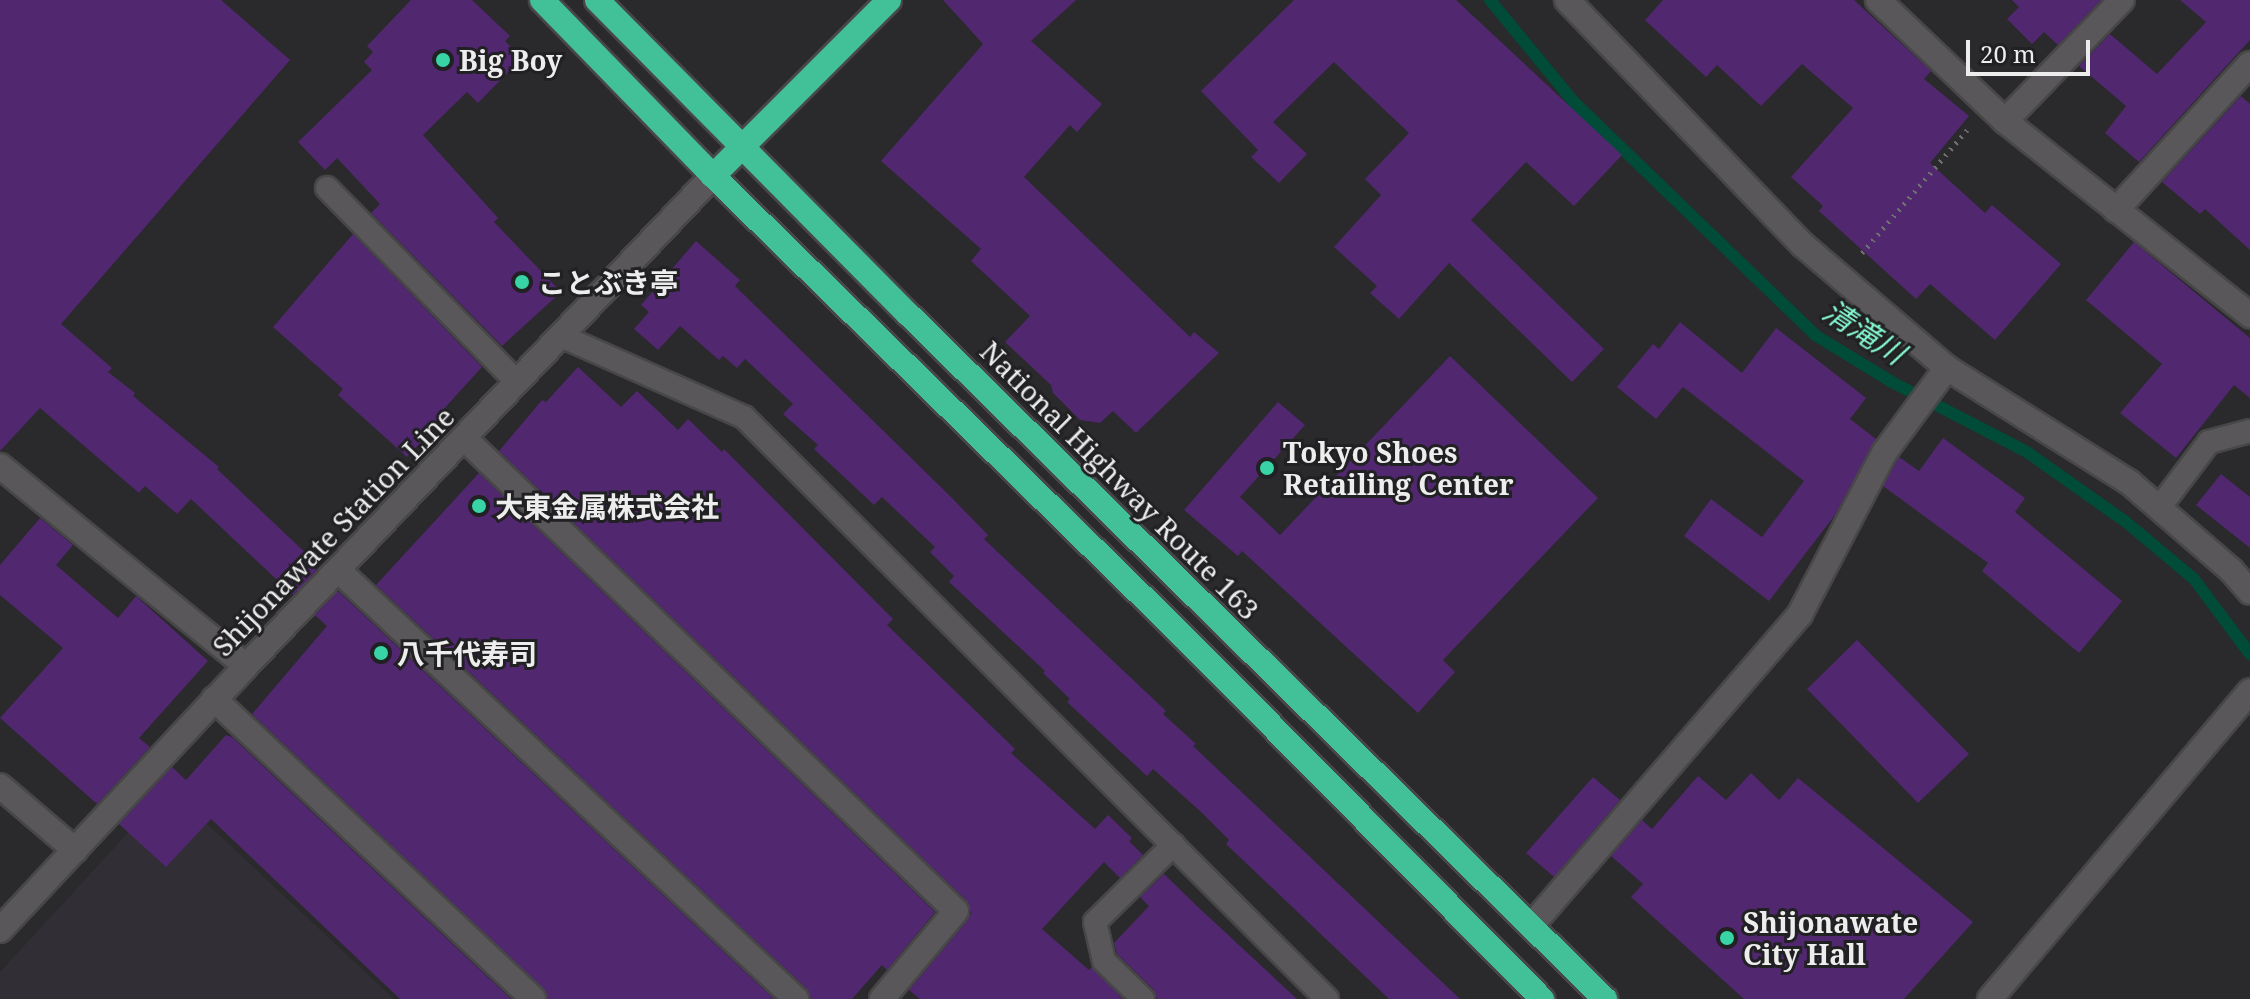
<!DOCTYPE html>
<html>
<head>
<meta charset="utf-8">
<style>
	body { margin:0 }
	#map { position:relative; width:2250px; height:999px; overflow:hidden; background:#2a292b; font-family:"Noto Serif","Noto Sans JP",serif }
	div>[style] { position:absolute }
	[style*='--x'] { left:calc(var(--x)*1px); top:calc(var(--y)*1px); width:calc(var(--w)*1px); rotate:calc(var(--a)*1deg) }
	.built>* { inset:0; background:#322e36 }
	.stream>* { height:12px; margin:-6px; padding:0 6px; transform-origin:6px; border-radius:6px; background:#014c38 }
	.building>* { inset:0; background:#512770 }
	.path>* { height:5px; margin-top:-2.5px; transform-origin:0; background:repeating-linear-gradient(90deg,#706f70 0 2px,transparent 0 8px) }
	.roads { filter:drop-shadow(2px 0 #484748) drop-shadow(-2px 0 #484748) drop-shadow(0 2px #484748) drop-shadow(0 -2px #484748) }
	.lane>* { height:22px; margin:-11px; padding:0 11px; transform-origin:11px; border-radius:11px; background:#59575a }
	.street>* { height:24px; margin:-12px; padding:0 12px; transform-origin:12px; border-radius:12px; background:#59575a }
	.secondary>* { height:24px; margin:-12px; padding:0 12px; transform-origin:12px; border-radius:12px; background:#59575a }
	.highway>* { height:24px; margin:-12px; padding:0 12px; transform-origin:12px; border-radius:12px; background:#42c198 }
	.dots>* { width:22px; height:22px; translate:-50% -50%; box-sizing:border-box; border:4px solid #212022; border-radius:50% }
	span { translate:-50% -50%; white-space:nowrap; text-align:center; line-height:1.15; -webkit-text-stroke:6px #212022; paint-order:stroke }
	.poi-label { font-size:28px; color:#eeedee; font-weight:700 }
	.left { translate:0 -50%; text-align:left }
	.street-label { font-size:28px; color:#eeedee }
	.water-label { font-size:30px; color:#85fad0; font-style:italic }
	.scale { position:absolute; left:1966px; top:40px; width:124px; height:36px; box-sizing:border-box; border:4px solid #eeedee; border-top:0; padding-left:10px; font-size:24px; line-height:28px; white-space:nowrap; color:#eeedee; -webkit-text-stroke:6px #212022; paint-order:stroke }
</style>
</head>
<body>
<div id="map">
	<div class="built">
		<div style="clip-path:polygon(169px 788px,394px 999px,0 999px,0 972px)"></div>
	</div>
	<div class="stream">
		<div style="--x:1490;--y:0;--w:129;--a:50.6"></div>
		<div style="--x:1572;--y:100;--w:338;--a:44"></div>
		<div style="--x:1815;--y:335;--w:88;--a:31.5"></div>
		<div style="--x:1890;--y:381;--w:154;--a:27.4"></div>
		<div style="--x:2027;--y:452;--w:121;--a:35.3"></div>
		<div style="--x:2126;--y:522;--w:89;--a:40"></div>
		<div style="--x:2194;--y:579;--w:94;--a:53.3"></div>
	</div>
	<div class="building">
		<div style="clip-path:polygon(0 0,221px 0,290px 60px,61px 324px,112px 368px,108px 372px,135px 393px,133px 396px,219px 467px,217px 469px,313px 560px,309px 564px,317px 570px,293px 595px,191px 499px,177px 514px,145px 486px,139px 493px,40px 408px,0 451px)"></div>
		<div style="clip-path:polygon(411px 0,472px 0,510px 36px,505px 41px,522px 58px,478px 103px,467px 92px,423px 135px,498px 218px,494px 222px,561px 292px,502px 346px,371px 213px,380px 204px,337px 158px,325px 170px,298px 142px,372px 70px,364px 62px,373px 52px,367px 46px)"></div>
		<div style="clip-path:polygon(943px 0,1076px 0,1031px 41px,1102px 104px,1077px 132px,1070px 125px,1024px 177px,1190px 337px,1194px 332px,1219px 353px,1136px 433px,1113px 411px,1100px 423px,1080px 420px,1053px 393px,1051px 385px,1005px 342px,1030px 316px,971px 261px,981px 249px,881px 161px,983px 44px)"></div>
		<div style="clip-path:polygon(1294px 0,1456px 0,1622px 155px,1574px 206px,1526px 162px,1471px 220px,1604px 349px,1572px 382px,1449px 263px,1399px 319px,1370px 293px,1377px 286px,1334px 247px,1381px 195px,1365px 179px,1409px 133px,1334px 62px,1273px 122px,1307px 154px,1279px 183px,1251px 157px,1258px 150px,1201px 91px)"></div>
		<div style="clip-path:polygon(1663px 0,1854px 0,1931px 71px,1924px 79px,1969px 116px,1930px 163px,1985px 213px,1992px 205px,2061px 264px,1995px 340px,1930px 284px,1916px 299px,1819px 211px,1823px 206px,1791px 177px,1853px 108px,1802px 64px,1761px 106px,1717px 65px,1706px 77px,1645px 20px)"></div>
		<div style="clip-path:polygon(2012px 0,2101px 0,2058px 45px,2044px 32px,2032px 44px,2007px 19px,2019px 7px)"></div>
		<div style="clip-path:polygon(2180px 0,2250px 0,2250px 40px,2139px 162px,2105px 133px,2126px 106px,2079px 66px,2110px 34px,2157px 74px,2206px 22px)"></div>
		<div style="clip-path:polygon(2241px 96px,2250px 104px,2250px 250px,2205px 209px,2200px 214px,2162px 182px)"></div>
		<div style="clip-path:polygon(353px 234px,482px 367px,441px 412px,446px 416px,407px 457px,338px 395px,343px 389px,273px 327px)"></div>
		<div style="clip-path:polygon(696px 241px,740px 280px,735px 286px,950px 496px,988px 535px,984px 539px,1166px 711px,1163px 714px,1196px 744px,1193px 746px,1460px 999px,1389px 999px,1226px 844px,1229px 840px,1200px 811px,1153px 769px,1147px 776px,1067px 702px,1070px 699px,1043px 673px,1045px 671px,949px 582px,954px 576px,930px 552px,935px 547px,882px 497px,874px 505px,814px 449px,818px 445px,783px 414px,793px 404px,745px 359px,737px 368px,723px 356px,719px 360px,680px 326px,658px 350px,634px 329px,649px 312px,641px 305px)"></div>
		<div style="clip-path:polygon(2134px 242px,2250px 338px,2250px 398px,2234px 385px,2176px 458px,2120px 413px,2162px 364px,2086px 300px)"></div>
		<div style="clip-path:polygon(1680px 322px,1742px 373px,1776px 328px,1866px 398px,1850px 419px,1876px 439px,1835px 515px,1769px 601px,1684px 536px,1711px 499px,1762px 537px,1804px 481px,1683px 387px,1656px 419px,1617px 387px,1653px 344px,1659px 349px)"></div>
		<div style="clip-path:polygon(1450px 356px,1598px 498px,1443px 660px,1455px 672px,1418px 713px,1242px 551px,1238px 556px,1184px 510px,1278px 402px,1305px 425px,1240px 497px,1280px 535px)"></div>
		<div style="clip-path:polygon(578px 367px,621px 407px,637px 391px,678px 430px,688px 419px,722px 452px,724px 449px,893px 619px,887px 625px,1015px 749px,1011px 753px,1095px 829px,1108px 815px,1132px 838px,1129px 841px,1143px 855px,1120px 878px,1104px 862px,1042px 929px,1089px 970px,1092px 967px,1123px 999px,920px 999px,909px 990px,967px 921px,971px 913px,967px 901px,499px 451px,542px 400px,546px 402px)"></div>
		<div style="clip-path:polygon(1943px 438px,2025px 498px,2015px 512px,2122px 601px,2079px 653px,1982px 571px,1988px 563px,1883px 486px,1899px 457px,1919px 471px)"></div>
		<div style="clip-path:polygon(479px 473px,935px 912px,887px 970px,882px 965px,852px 999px,811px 999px,806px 988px,376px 585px)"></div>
		<div style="clip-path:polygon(2221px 474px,2250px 497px,2250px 548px,2196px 505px)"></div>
		<div style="clip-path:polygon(40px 518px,73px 545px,56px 565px,118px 618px,136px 596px,208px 661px,139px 738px,150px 747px,97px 804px,0 718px,63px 648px,0 595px,0 565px)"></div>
		<div style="clip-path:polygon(338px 591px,774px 999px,548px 999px,543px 988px,252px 714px,327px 626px,315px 615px)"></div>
		<div style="clip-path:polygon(1857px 640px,1969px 754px,1918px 803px,1807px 689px)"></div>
		<div style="clip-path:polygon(226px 735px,232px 737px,511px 999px,400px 999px,211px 819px,166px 867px,119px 824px,172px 767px,186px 780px)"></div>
		<div style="clip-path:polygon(1751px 773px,1779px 800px,1798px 778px,1973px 922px,1904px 999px,1744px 999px,1631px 897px,1643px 884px,1611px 856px,1642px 820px,1652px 829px,1698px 776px,1726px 800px)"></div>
		<div style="clip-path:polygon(1593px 777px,1620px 800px,1554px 877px,1526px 853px)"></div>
		<div style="clip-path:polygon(1164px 874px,1198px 907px,1297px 999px,1157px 999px,1153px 989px,1117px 954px,1114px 943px,1149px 906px,1140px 897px)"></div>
	</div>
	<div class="path">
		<div style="--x:1862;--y:253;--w:162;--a:-49.5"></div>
	</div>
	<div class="roads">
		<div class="lane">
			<div style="--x:327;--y:188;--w:272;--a:45.6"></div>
			<div style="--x:561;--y:336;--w:200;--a:23.9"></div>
			<div style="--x:744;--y:417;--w:824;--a:44.95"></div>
			<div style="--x:2159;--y:508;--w:83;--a:-52.9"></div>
			<div style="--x:2209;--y:442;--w:42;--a:-15"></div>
			<div style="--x:1143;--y:999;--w:54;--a:-135.7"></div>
			<div style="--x:1104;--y:961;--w:40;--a:-103"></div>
			<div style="--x:1095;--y:922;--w:110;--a:-44.6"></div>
		</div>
		<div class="street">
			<div style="--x:1567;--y:0;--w:340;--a:46.1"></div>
			<div style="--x:1803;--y:245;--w:189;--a:40.5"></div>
			<div style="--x:1947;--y:368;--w:215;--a:32.1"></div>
			<div style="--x:2129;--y:482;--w:135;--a:40.8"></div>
			<div style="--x:2231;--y:570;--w:29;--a:49"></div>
			<div style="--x:1878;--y:0;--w:175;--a:43.6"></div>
			<div style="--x:2005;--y:121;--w:313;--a:38.4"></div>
			<div style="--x:2005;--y:121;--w:168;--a:-46"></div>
			<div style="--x:2116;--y:210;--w:198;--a:-47.5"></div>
			<div style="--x:464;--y:438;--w:682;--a:43.87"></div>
			<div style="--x:956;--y:911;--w:115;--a:130.1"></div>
			<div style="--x:0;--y:466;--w:317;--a:39.1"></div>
			<div style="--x:338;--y:570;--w:628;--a:43.13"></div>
			<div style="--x:214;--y:699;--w:438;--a:43.2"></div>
			<div style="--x:0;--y:786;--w:99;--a:40.5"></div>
			<div style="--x:1531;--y:926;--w:412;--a:-49.2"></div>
			<div style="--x:1800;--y:614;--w:182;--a:-62.4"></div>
			<div style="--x:1884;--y:453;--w:106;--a:-53.5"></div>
			<div style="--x:1990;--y:999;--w:403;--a:-49.8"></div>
		</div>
		<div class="secondary">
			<div style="--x:0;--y:930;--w:361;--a:-47"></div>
			<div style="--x:246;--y:666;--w:677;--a:-46.38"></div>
		</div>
		<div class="highway">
			<div style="--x:542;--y:0;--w:245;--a:45.8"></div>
			<div style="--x:713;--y:176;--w:660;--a:44.39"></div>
			<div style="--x:1185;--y:638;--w:508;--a:45.32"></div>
			<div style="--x:597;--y:0;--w:443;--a:45.3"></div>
			<div style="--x:909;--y:315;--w:976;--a:44.5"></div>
			<div style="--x:713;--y:176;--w:249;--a:-45"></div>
		</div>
	</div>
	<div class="dots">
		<div style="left:443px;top:60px;background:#38d4a6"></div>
		<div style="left:522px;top:282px;background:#38d4a6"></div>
		<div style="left:1267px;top:468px;background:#38d4a6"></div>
		<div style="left:479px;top:506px;background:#38d4a6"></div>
		<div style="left:381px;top:653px;background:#38d4a6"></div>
		<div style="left:1727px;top:938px;background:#38d4a6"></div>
	</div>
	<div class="poi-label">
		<span class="left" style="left:459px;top:60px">Big Boy</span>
		<span class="left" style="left:538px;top:282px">ことぶき亭</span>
		<span class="left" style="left:1283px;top:468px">Tokyo Shoes<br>Retailing Center</span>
		<span class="left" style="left:495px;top:506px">大東金属株式会社</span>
		<span class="left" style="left:397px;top:653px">八千代寿司</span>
		<span class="left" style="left:1743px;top:938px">Shijonawate<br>City Hall</span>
	</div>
	<div class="street-label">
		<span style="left:1120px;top:480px;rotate:45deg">National Highway Route 163</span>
		<span style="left:333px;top:531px;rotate:-46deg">Shijonawate Station Line</span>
	</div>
	<div class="water-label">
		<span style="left:1864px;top:332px;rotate:33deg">清滝川</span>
	</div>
	<div class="scale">20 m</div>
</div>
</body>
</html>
